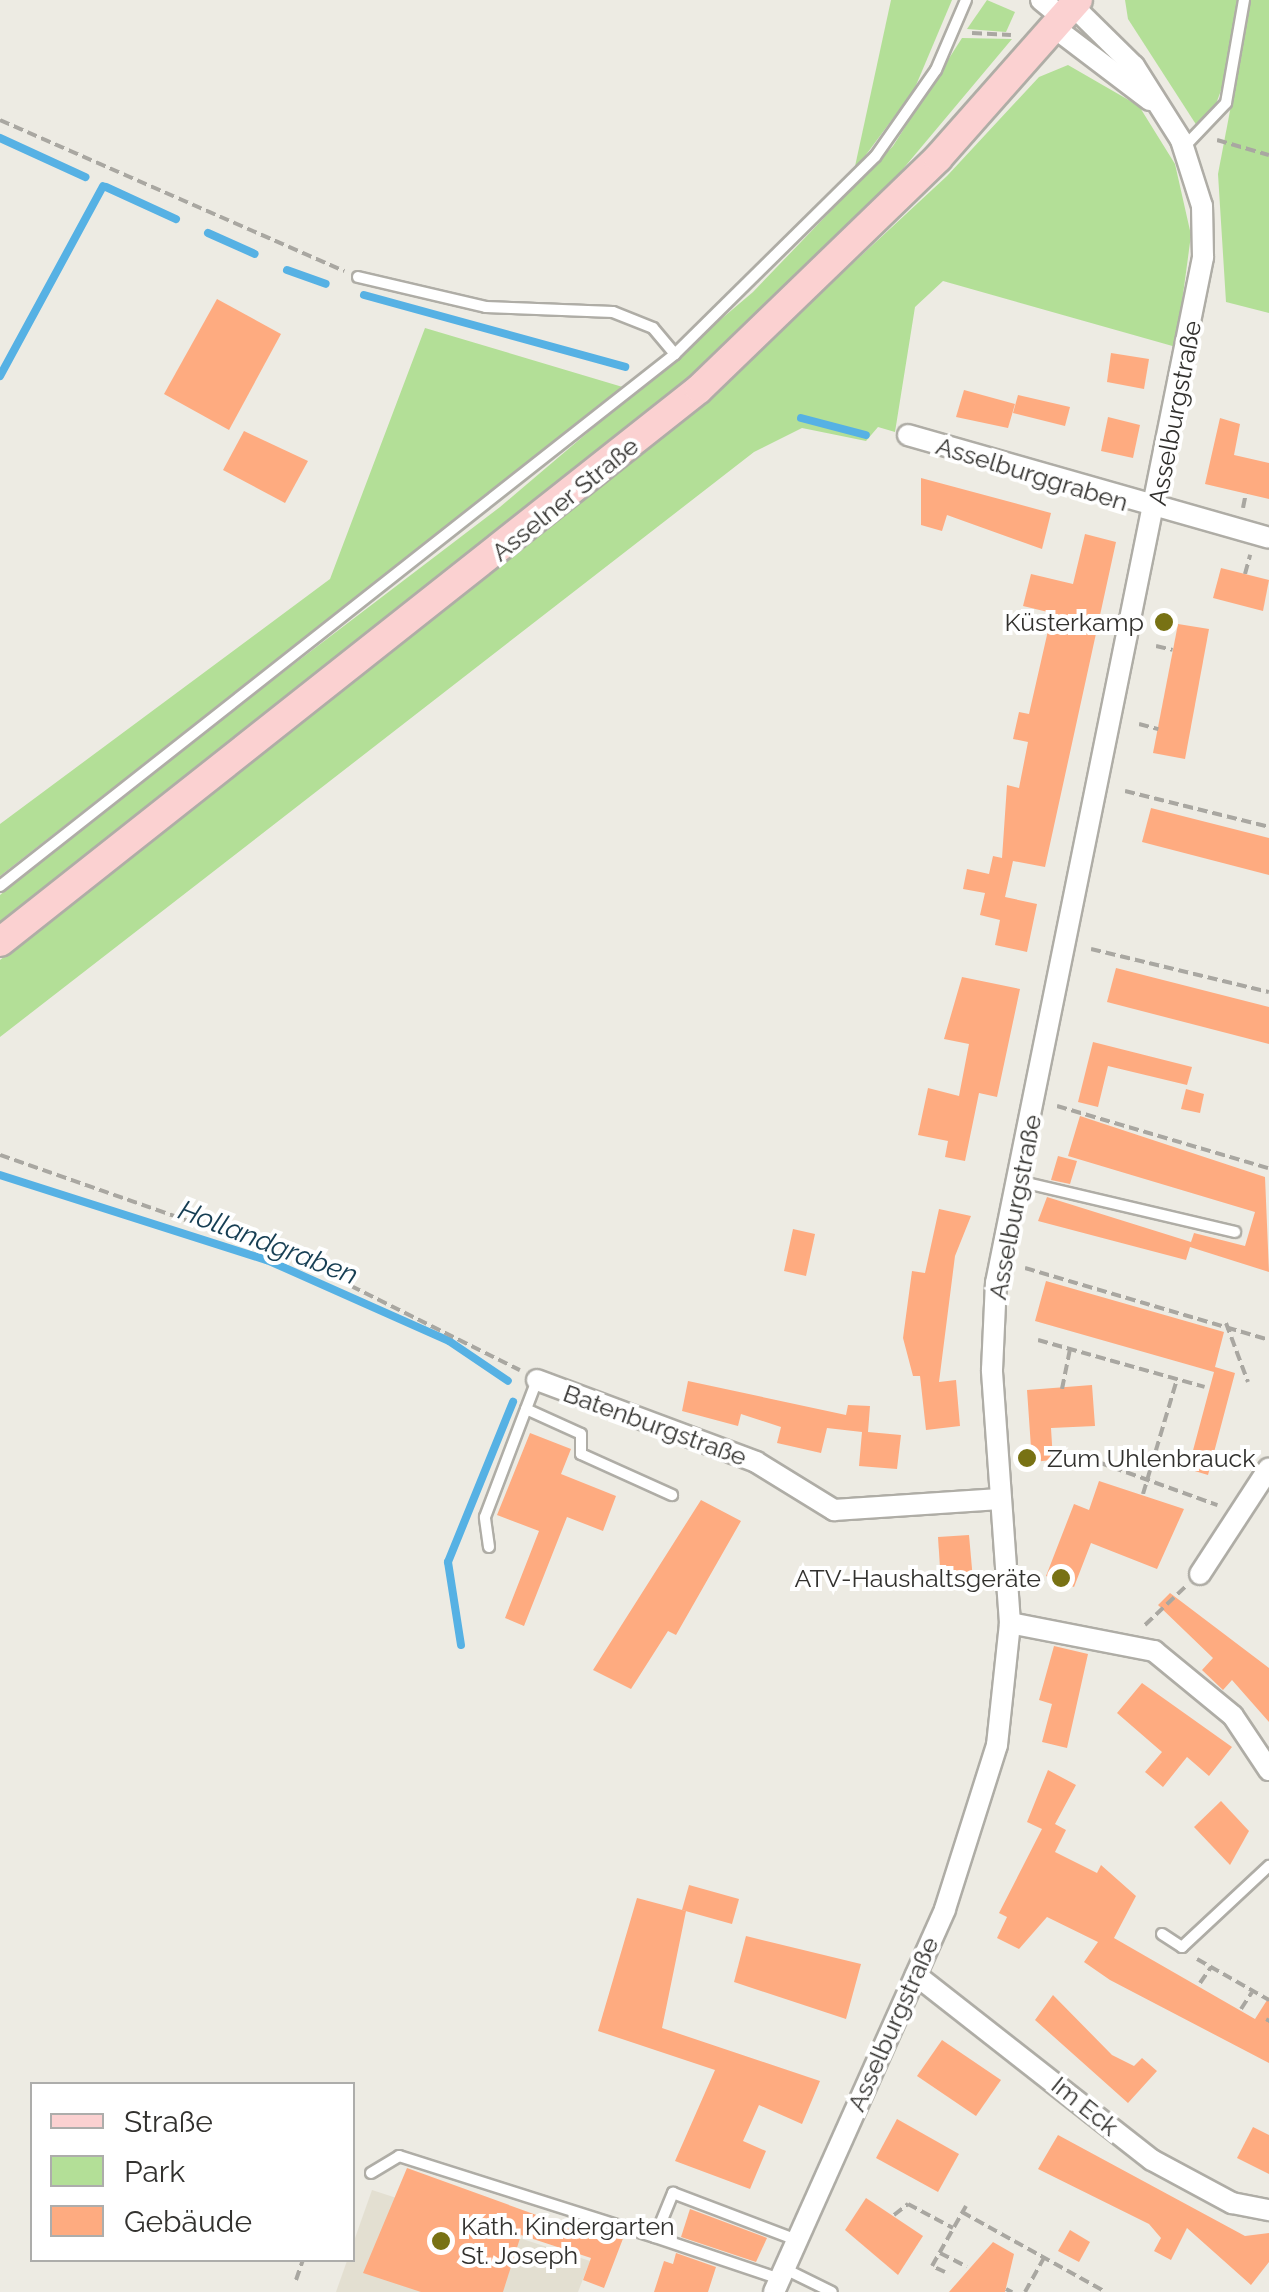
<!DOCTYPE html>
<html>
<head>
<meta charset="utf-8">
<style>
	body { margin:0 }
	#map { position:relative; width:1269px; height:2292px; overflow:hidden; background:#edebe3; font-family:Raleway,sans-serif }
	div>[style] { position:absolute }
	[style*='--x'] { left:calc(var(--x)*1px); top:calc(var(--y)*1px); width:calc(var(--w)*1px); rotate:calc(var(--a)*1deg) }
	.built>* { inset:0; background:#e3dfd1 }
	.green>* { inset:0; background:#b3df97 }
	.stream>* { height:8px; margin:-4px; padding:0 4px; transform-origin:4px; border-radius:4px; background:#56b1e4 }
	.building>* { inset:0; background:#feab80 }
	.path>* { height:4px; margin-top:-2px; transform-origin:0; background:repeating-linear-gradient(90deg,#a9a7a1 0 10px,transparent 0 15px) }
	.roads { filter:drop-shadow(2px 0 #afada6) drop-shadow(-2px 0 #afada6) drop-shadow(0 2px #afada6) drop-shadow(0 -2px #afada6) }
	.service>* { height:10px; margin:-5px; padding:0 5px; transform-origin:5px; border-radius:5px; background:#fff }
	.minor>* { height:20px; margin:-10px; padding:0 10px; transform-origin:10px; border-radius:10px; background:#fff }
	.secondary>* { height:28px; margin:-14px; padding:0 14px; transform-origin:14px; border-radius:14px; background:#fbd1d1 }
	.dots>* { width:28px; height:28px; translate:-50% -50%; box-sizing:border-box; border:5px solid #fff; border-radius:50% }
	span { translate:-50% -50%; white-space:nowrap; text-align:center; line-height:1.15; -webkit-text-stroke:8px #fff; paint-order:stroke }
	.street-label { font-size:25px; color:#32312e }
	.poi-label { font-size:25px; color:#32312e }
	.right { translate:-100% -50%; text-align:right }
	.left { translate:0 -50%; text-align:left }
	.water-label { font-size:28px; color:#163e53; font-style:italic }
	.legend { position:absolute; left:30px; top:2082px; width:325px; height:180px; box-sizing:border-box; background:#fff; border:2px solid #adadab; margin:0; padding:12px 18px; list-style:none; font-size:30px; color:#32312e }
	.legend li { display:flex; align-items:center; gap:20px; height:50px }
	.legend b { width:50px; border:2px solid #adadab }
</style>
</head>
<body>
<div id="map">
	<div class="built">
		<div style="clip-path:polygon(372px 2190px,590px 2261px,578px 2292px,336px 2292px)"></div>
	</div>
	<div class="green">
		<div style="clip-path:polygon(891px 0,952px 0,914px 90px,854px 171px)"></div>
		<div style="clip-path:polygon(987px 0,1015px 12px,1006px 32px,967px 29px)"></div>
		<div style="clip-path:polygon(1125px 0,1237px 0,1229px 69px,1210px 120px,1197px 126px,1128px 19px)"></div>
		<div style="clip-path:polygon(1251px 0,1269px 0,1269px 313px,1226px 302px,1218px 174px)"></div>
		<div style="clip-path:polygon(962px 38px,1012px 39px,887px 188px,690px 380px,0 924px,0 895px,83px 825px,500px 507px,753px 292px,893px 146px)"></div>
		<div style="clip-path:polygon(1068px 65px,1139px 106px,1175px 164px,1191px 235px,1176px 347px,943px 281px,915px 307px,895px 432px,878px 427px,866px 441px,802px 428px,754px 452px,0 1037px,0 960px,683px 421px,947px 176px,1039px 77px)"></div>
		<div style="clip-path:polygon(425px 328px,626px 388px,0 876px,0 824px,330px 579px)"></div>
	</div>
	<div class="stream">
		<div style="--x:0;--y:138;--w:94;--a:24.6"></div>
		<div style="--x:106;--y:187;--w:77;--a:24.6"></div>
		<div style="--x:208;--y:233;--w:51;--a:24.1"></div>
		<div style="--x:287;--y:270;--w:41;--a:19.7"></div>
		<div style="--x:364;--y:295;--w:271;--a:15.4"></div>
		<div style="--x:0;--y:376;--w:216;--a:-61.5"></div>
		<div style="--x:801;--y:418;--w:67;--a:14.7"></div>
		<div style="--x:0;--y:1175;--w:280;--a:17.7"></div>
		<div style="--x:267;--y:1260;--w:199;--a:24"></div>
		<div style="--x:449;--y:1341;--w:71;--a:34.1"></div>
		<div style="--x:461;--y:1645;--w:84;--a:-98.9"></div>
		<div style="--x:448;--y:1562;--w:173;--a:-67.9"></div>
	</div>
	<div class="building">
		<div style="clip-path:polygon(217px 299px,281px 334px,229px 430px,164px 394px)"></div>
		<div style="clip-path:polygon(1111px 353px,1149px 359px,1144px 389px,1107px 382px)"></div>
		<div style="clip-path:polygon(964px 390px,1015px 404px,1008px 428px,956px 417px)"></div>
		<div style="clip-path:polygon(1018px 395px,1070px 407px,1065px 426px,1013px 413px)"></div>
		<div style="clip-path:polygon(1108px 417px,1140px 425px,1133px 458px,1101px 451px)"></div>
		<div style="clip-path:polygon(1220px 418px,1240px 424px,1234px 455px,1269px 463px,1269px 499px,1205px 484px)"></div>
		<div style="clip-path:polygon(244px 431px,308px 461px,285px 503px,223px 470px)"></div>
		<div style="clip-path:polygon(921px 478px,1051px 513px,1042px 549px,947px 515px,942px 531px,921px 525px)"></div>
		<div style="clip-path:polygon(1085px 534px,1116px 542px,1045px 867px,1013px 861px,1005px 897px,1037px 904px,1027px 952px,995px 945px,1000px 920px,980px 915px,985px 893px,963px 889px,967px 869px,989px 874px,993px 856px,1002px 858px,1007px 785px,1019px 788px,1028px 742px,1013px 739px,1019px 712px,1029px 714px,1052px 613px,1023px 606px,1031px 574px,1073px 584px)"></div>
		<div style="clip-path:polygon(1221px 568px,1269px 580px,1263px 611px,1213px 598px)"></div>
		<div style="clip-path:polygon(1178px 624px,1209px 629px,1185px 759px,1153px 753px)"></div>
		<div style="clip-path:polygon(1151px 808px,1269px 838px,1269px 875px,1142px 842px)"></div>
		<div style="clip-path:polygon(1116px 968px,1269px 1007px,1269px 1044px,1107px 1002px)"></div>
		<div style="clip-path:polygon(962px 977px,1020px 989px,997px 1097px,979px 1093px,965px 1161px,945px 1157px,948px 1141px,918px 1135px,928px 1088px,959px 1096px,969px 1044px,944px 1039px)"></div>
		<div style="clip-path:polygon(1093px 1042px,1192px 1067px,1187px 1085px,1108px 1066px,1098px 1107px,1078px 1102px)"></div>
		<div style="clip-path:polygon(1186px 1089px,1204px 1094px,1200px 1113px,1181px 1109px)"></div>
		<div style="clip-path:polygon(1080px 1116px,1265px 1177px,1269px 1272px,1190px 1247px,1186px 1260px,1038px 1221px,1047px 1197px,1191px 1242px,1194px 1233px,1245px 1246px,1255px 1212px,1068px 1156px)"></div>
		<div style="clip-path:polygon(1058px 1156px,1077px 1161px,1070px 1184px,1051px 1180px)"></div>
		<div style="clip-path:polygon(939px 1209px,971px 1216px,955px 1256px,939px 1382px,956px 1380px,960px 1426px,926px 1430px,920px 1376px,913px 1376px,903px 1338px,912px 1271px,925px 1273px)"></div>
		<div style="clip-path:polygon(793px 1229px,815px 1234px,806px 1276px,784px 1271px)"></div>
		<div style="clip-path:polygon(1046px 1281px,1224px 1332px,1215px 1367px,1235px 1373px,1208px 1475px,1188px 1469px,1214px 1372px,1035px 1321px)"></div>
		<div style="clip-path:polygon(688px 1381px,846px 1415px,848px 1405px,870px 1406px,868px 1432px,901px 1435px,897px 1469px,859px 1466px,862px 1432px,827px 1428px,821px 1453px,777px 1443px,781px 1427px,741px 1414px,738px 1426px,682px 1411px)"></div>
		<div style="clip-path:polygon(1092px 1385px,1095px 1426px,1051px 1428px,1053px 1460px,1032px 1462px,1027px 1390px)"></div>
		<div style="clip-path:polygon(530px 1433px,571px 1449px,561px 1474px,616px 1496px,603px 1531px,567px 1517px,524px 1626px,505px 1618px,539px 1531px,497px 1515px)"></div>
		<div style="clip-path:polygon(1099px 1481px,1184px 1509px,1157px 1569px,1091px 1543px,1074px 1587px,1046px 1576px,1074px 1504px,1089px 1510px)"></div>
		<div style="clip-path:polygon(701px 1500px,741px 1521px,676px 1635px,668px 1631px,631px 1689px,593px 1670px)"></div>
		<div style="clip-path:polygon(969px 1535px,973px 1580px,941px 1583px,938px 1537px)"></div>
		<div style="clip-path:polygon(1170px 1593px,1269px 1668px,1269px 1722px,1232px 1680px,1223px 1690px,1202px 1670px,1213px 1658px,1158px 1605px)"></div>
		<div style="clip-path:polygon(1054px 1646px,1088px 1654px,1067px 1748px,1042px 1742px,1052px 1704px,1039px 1700px)"></div>
		<div style="clip-path:polygon(1142px 1683px,1232px 1747px,1209px 1776px,1187px 1757px,1163px 1787px,1145px 1772px,1162px 1752px,1117px 1713px)"></div>
		<div style="clip-path:polygon(1048px 1770px,1076px 1785px,1055px 1824px,1066px 1830px,1055px 1852px,1097px 1873px,1101px 1865px,1136px 1896px,1114px 1938px,1255px 2019px,1269px 1997px,1269px 2063px,1110px 1980px,1084px 1962px,1098px 1942px,1047px 1917px,1019px 1949px,997px 1938px,1007px 1917px,999px 1913px,1042px 1829px,1027px 1822px)"></div>
		<div style="clip-path:polygon(1221px 1801px,1249px 1831px,1230px 1865px,1194px 1827px)"></div>
		<div style="clip-path:polygon(689px 1885px,739px 1899px,732px 1924px,682px 1910px)"></div>
		<div style="clip-path:polygon(637px 1898px,686px 1911px,662px 2028px,820px 2081px,802px 2124px,759px 2105px,743px 2141px,766px 2151px,750px 2189px,675px 2161px,715px 2070px,598px 2031px)"></div>
		<div style="clip-path:polygon(746px 1936px,861px 1964px,846px 2019px,734px 1982px)"></div>
		<div style="clip-path:polygon(1053px 1995px,1112px 2055px,1134px 2066px,1142px 2058px,1157px 2071px,1128px 2103px,1035px 2020px)"></div>
		<div style="clip-path:polygon(942px 2040px,1001px 2080px,976px 2116px,917px 2076px)"></div>
		<div style="clip-path:polygon(897px 2119px,959px 2154px,938px 2192px,876px 2158px)"></div>
		<div style="clip-path:polygon(1253px 2127px,1269px 2135px,1269px 2174px,1237px 2158px)"></div>
		<div style="clip-path:polygon(1058px 2135px,1245px 2236px,1269px 2233px,1269px 2262px,1251px 2285px,1187px 2228px,1171px 2260px,1154px 2251px,1161px 2238px,1149px 2224px,1038px 2169px)"></div>
		<div style="clip-path:polygon(407px 2168px,600px 2238px,603px 2230px,624px 2236px,604px 2288px,583px 2280px,591px 2258px,521px 2235px,503px 2292px,421px 2292px,363px 2273px)"></div>
		<div style="clip-path:polygon(866px 2198px,923px 2236px,898px 2275px,845px 2230px)"></div>
		<div style="clip-path:polygon(690px 2209px,767px 2238px,756px 2262px,681px 2237px)"></div>
		<div style="clip-path:polygon(1070px 2230px,1090px 2242px,1079px 2262px,1058px 2251px)"></div>
		<div style="clip-path:polygon(993px 2242px,1014px 2254px,1005px 2292px,949px 2292px)"></div>
		<div style="clip-path:polygon(676px 2253px,716px 2267px,708px 2292px,654px 2292px,664px 2261px,673px 2264px)"></div>
	</div>
	<div class="path">
		<div style="--x:972;--y:33;--w:39;--a:3"></div>
		<div style="--x:0;--y:120;--w:376;--a:23.7"></div>
		<div style="--x:1217;--y:140;--w:54;--a:16.1"></div>
		<div style="--x:1243;--y:508;--w:15;--a:-79"></div>
		<div style="--x:1245;--y:574;--w:20;--a:-75"></div>
		<div style="--x:1156;--y:646;--w:17;--a:13"></div>
		<div style="--x:1139;--y:724;--w:20;--a:15"></div>
		<div style="--x:1125;--y:791;--w:148;--a:14"></div>
		<div style="--x:1091;--y:949;--w:183;--a:13.6"></div>
		<div style="--x:1057;--y:1106;--w:220;--a:16.4"></div>
		<div style="--x:0;--y:1155;--w:315;--a:19.3"></div>
		<div style="--x:297;--y:1259;--w:249;--a:26.5"></div>
		<div style="--x:1025;--y:1268;--w:254;--a:16.4"></div>
		<div style="--x:1226;--y:1323;--w:63;--a:69.6"></div>
		<div style="--x:1038;--y:1340;--w:173;--a:15.7"></div>
		<div style="--x:1062;--y:1389;--w:41;--a:-78.7"></div>
		<div style="--x:1070;--y:1463;--w:28;--a:-2"></div>
		<div style="--x:1098;--y:1462;--w:127;--a:19.9"></div>
		<div style="--x:1143;--y:1494;--w:120;--a:-73.5"></div>
		<div style="--x:1145;--y:1625;--w:55;--a:-43.5"></div>
		<div style="--x:1197;--y:1959;--w:83;--a:29.7"></div>
		<div style="--x:1200;--y:1983;--w:19;--a:-55"></div>
		<div style="--x:1241;--y:2009;--w:20;--a:-57"></div>
		<div style="--x:1267;--y:2022;--w:4;--a:-63"></div>
		<div style="--x:962;--y:2212;--w:165;--a:29.1"></div>
		<div style="--x:894;--y:2215;--w:18;--a:-38"></div>
		<div style="--x:908;--y:2204;--w:51;--a:28.1"></div>
		<div style="--x:940;--y:2253;--w:30;--a:27"></div>
		<div style="--x:945;--y:2272;--w:14;--a:-155"></div>
		<div style="--x:932;--y:2266;--w:69;--a:-60.5"></div>
		<div style="--x:296;--y:2280;--w:21;--a:-71"></div>
		<div style="--x:1006;--y:2289;--w:7;--a:27"></div>
		<div style="--x:1025;--y:2292;--w:39;--a:-61"></div>
	</div>
	<div class="roads">
		<div class="service">
			<div style="--x:1184;--y:147;--w:61;--a:-46.3"></div>
			<div style="--x:1226;--y:103;--w:105;--a:-80.1"></div>
			<div style="--x:358;--y:277;--w:131;--a:13.2"></div>
			<div style="--x:486;--y:307;--w:127;--a:2.3"></div>
			<div style="--x:613;--y:312;--w:43;--a:21.8"></div>
			<div style="--x:653;--y:328;--w:34;--a:50"></div>
			<div style="--x:0;--y:886;--w:859;--a:-38.24"></div>
			<div style="--x:675;--y:354;--w:281;--a:-44.6"></div>
			<div style="--x:875;--y:157;--w:106;--a:-55"></div>
			<div style="--x:936;--y:70;--w:76;--a:-66.8"></div>
			<div style="--x:1018;--y:1181;--w:223;--a:13.2"></div>
			<div style="--x:526;--y:1409;--w:60;--a:24.4"></div>
			<div style="--x:581;--y:1434;--w:20;--a:90"></div>
			<div style="--x:581;--y:1454;--w:100;--a:24.3"></div>
			<div style="--x:489;--y:1547;--w:30;--a:-98"></div>
			<div style="--x:485;--y:1517;--w:147;--a:-69.2"></div>
			<div style="--x:1162;--y:1934;--w:24;--a:33"></div>
			<div style="--x:1182;--y:1947;--w:119;--a:-43"></div>
			<div style="--x:371;--y:2173;--w:33;--a:-31"></div>
			<div style="--x:399;--y:2156;--w:269;--a:17.6"></div>
			<div style="--x:785;--y:2269;--w:52;--a:26.1"></div>
			<div style="--x:780;--y:2279;--w:132;--a:-161.4"></div>
			<div style="--x:655;--y:2237;--w:48;--a:-67.8"></div>
			<div style="--x:673;--y:2193;--w:133;--a:20.8"></div>
		</div>
		<div class="minor">
			<div style="--x:1041;--y:0;--w:28;--a:39"></div>
			<div style="--x:1055;--y:28;--w:119;--a:37.2"></div>
			<div style="--x:908;--y:435;--w:375;--a:15.9"></div>
			<div style="--x:537;--y:1380;--w:234;--a:20.5"></div>
			<div style="--x:756;--y:1462;--w:92;--a:31.6"></div>
			<div style="--x:834;--y:1510;--w:166;--a:-3.8"></div>
			<div style="--x:1200;--y:1574;--w:126;--a:-56.9"></div>
			<div style="--x:1010;--y:1623;--w:147;--a:11"></div>
			<div style="--x:1154;--y:1651;--w:102;--a:39.4"></div>
			<div style="--x:1233;--y:1716;--w:65;--a:56.3"></div>
			<div style="--x:916;--y:1975;--w:300;--a:38.1"></div>
			<div style="--x:1152;--y:2160;--w:91;--a:28.3"></div>
			<div style="--x:1232;--y:2203;--w:38;--a:11"></div>
			<div style="--x:774;--y:2292;--w:419;--a:-65.9"></div>
			<div style="--x:945;--y:1909;--w:172;--a:-72.4"></div>
			<div style="--x:997;--y:1745;--w:123;--a:-83.9"></div>
			<div style="--x:1010;--y:1623;--w:254;--a:-94.1"></div>
			<div style="--x:992;--y:1370;--w:87;--a:-87.4"></div>
			<div style="--x:996;--y:1283;--w:1047;--a:-78.59"></div>
			<div style="--x:1203;--y:257;--w:51;--a:-91.1"></div>
			<div style="--x:1202;--y:206;--w:69;--a:-107.7"></div>
			<div style="--x:1181;--y:140;--w:88;--a:-122.4"></div>
			<div style="--x:1134;--y:66;--w:86;--a:-135.5"></div>
		</div>
		<div class="secondary">
			<div style="--x:0;--y:942;--w:891;--a:-38.35"></div>
			<div style="--x:699;--y:389;--w:332;--a:-44"></div>
			<div style="--x:938;--y:158;--w:211;--a:-48.5"></div>
		</div>
	</div>
	<div class="dots">
		<div style="left:1164px;top:622px;background:#787214"></div>
		<div style="left:1027px;top:1458px;background:#787214"></div>
		<div style="left:1061px;top:1578px;background:#787214"></div>
		<div style="left:441px;top:2241px;background:#787214"></div>
	</div>
	<div class="street-label">
		<span style="left:1175px;top:413px;rotate:-79deg">Asselburgstraße</span>
		<span style="left:1032px;top:474px;rotate:17deg">Asselburggraben</span>
		<span style="left:565px;top:499px;rotate:-39deg">Asselner Straße</span>
		<span style="left:1015px;top:1207px;rotate:-79deg">Asselburgstraße</span>
		<span style="left:655px;top:1425px;rotate:20deg">Batenburgstraße</span>
		<span style="left:893px;top:2024px;rotate:-66deg">Asselburgstraße</span>
		<span style="left:1085px;top:2106px;rotate:39deg">Im Eck</span>
	</div>
	<div class="poi-label">
		<span class="right" style="left:1144px;top:622px">Küsterkamp</span>
		<span class="left" style="left:1047px;top:1458px">Zum Uhlenbrauck</span>
		<span class="right" style="left:1041px;top:1578px">ATV-Haushaltsgeräte</span>
		<span class="left" style="left:461px;top:2241px">Kath. Kindergarten<br>St. Joseph</span>
	</div>
	<div class="water-label">
		<span style="left:268px;top:1243px;rotate:21deg">Hollandgraben</span>
	</div>
	<ul class="legend">
	<li><b style="height:12px;background:#fbd1d1"></b>Straße</li>
	<li><b style="height:28px;background:#b3df97"></b>Park</li>
	<li><b style="height:28px;background:#feab80"></b>Gebäude</li>
	</ul>
</div>
</body>
</html>
